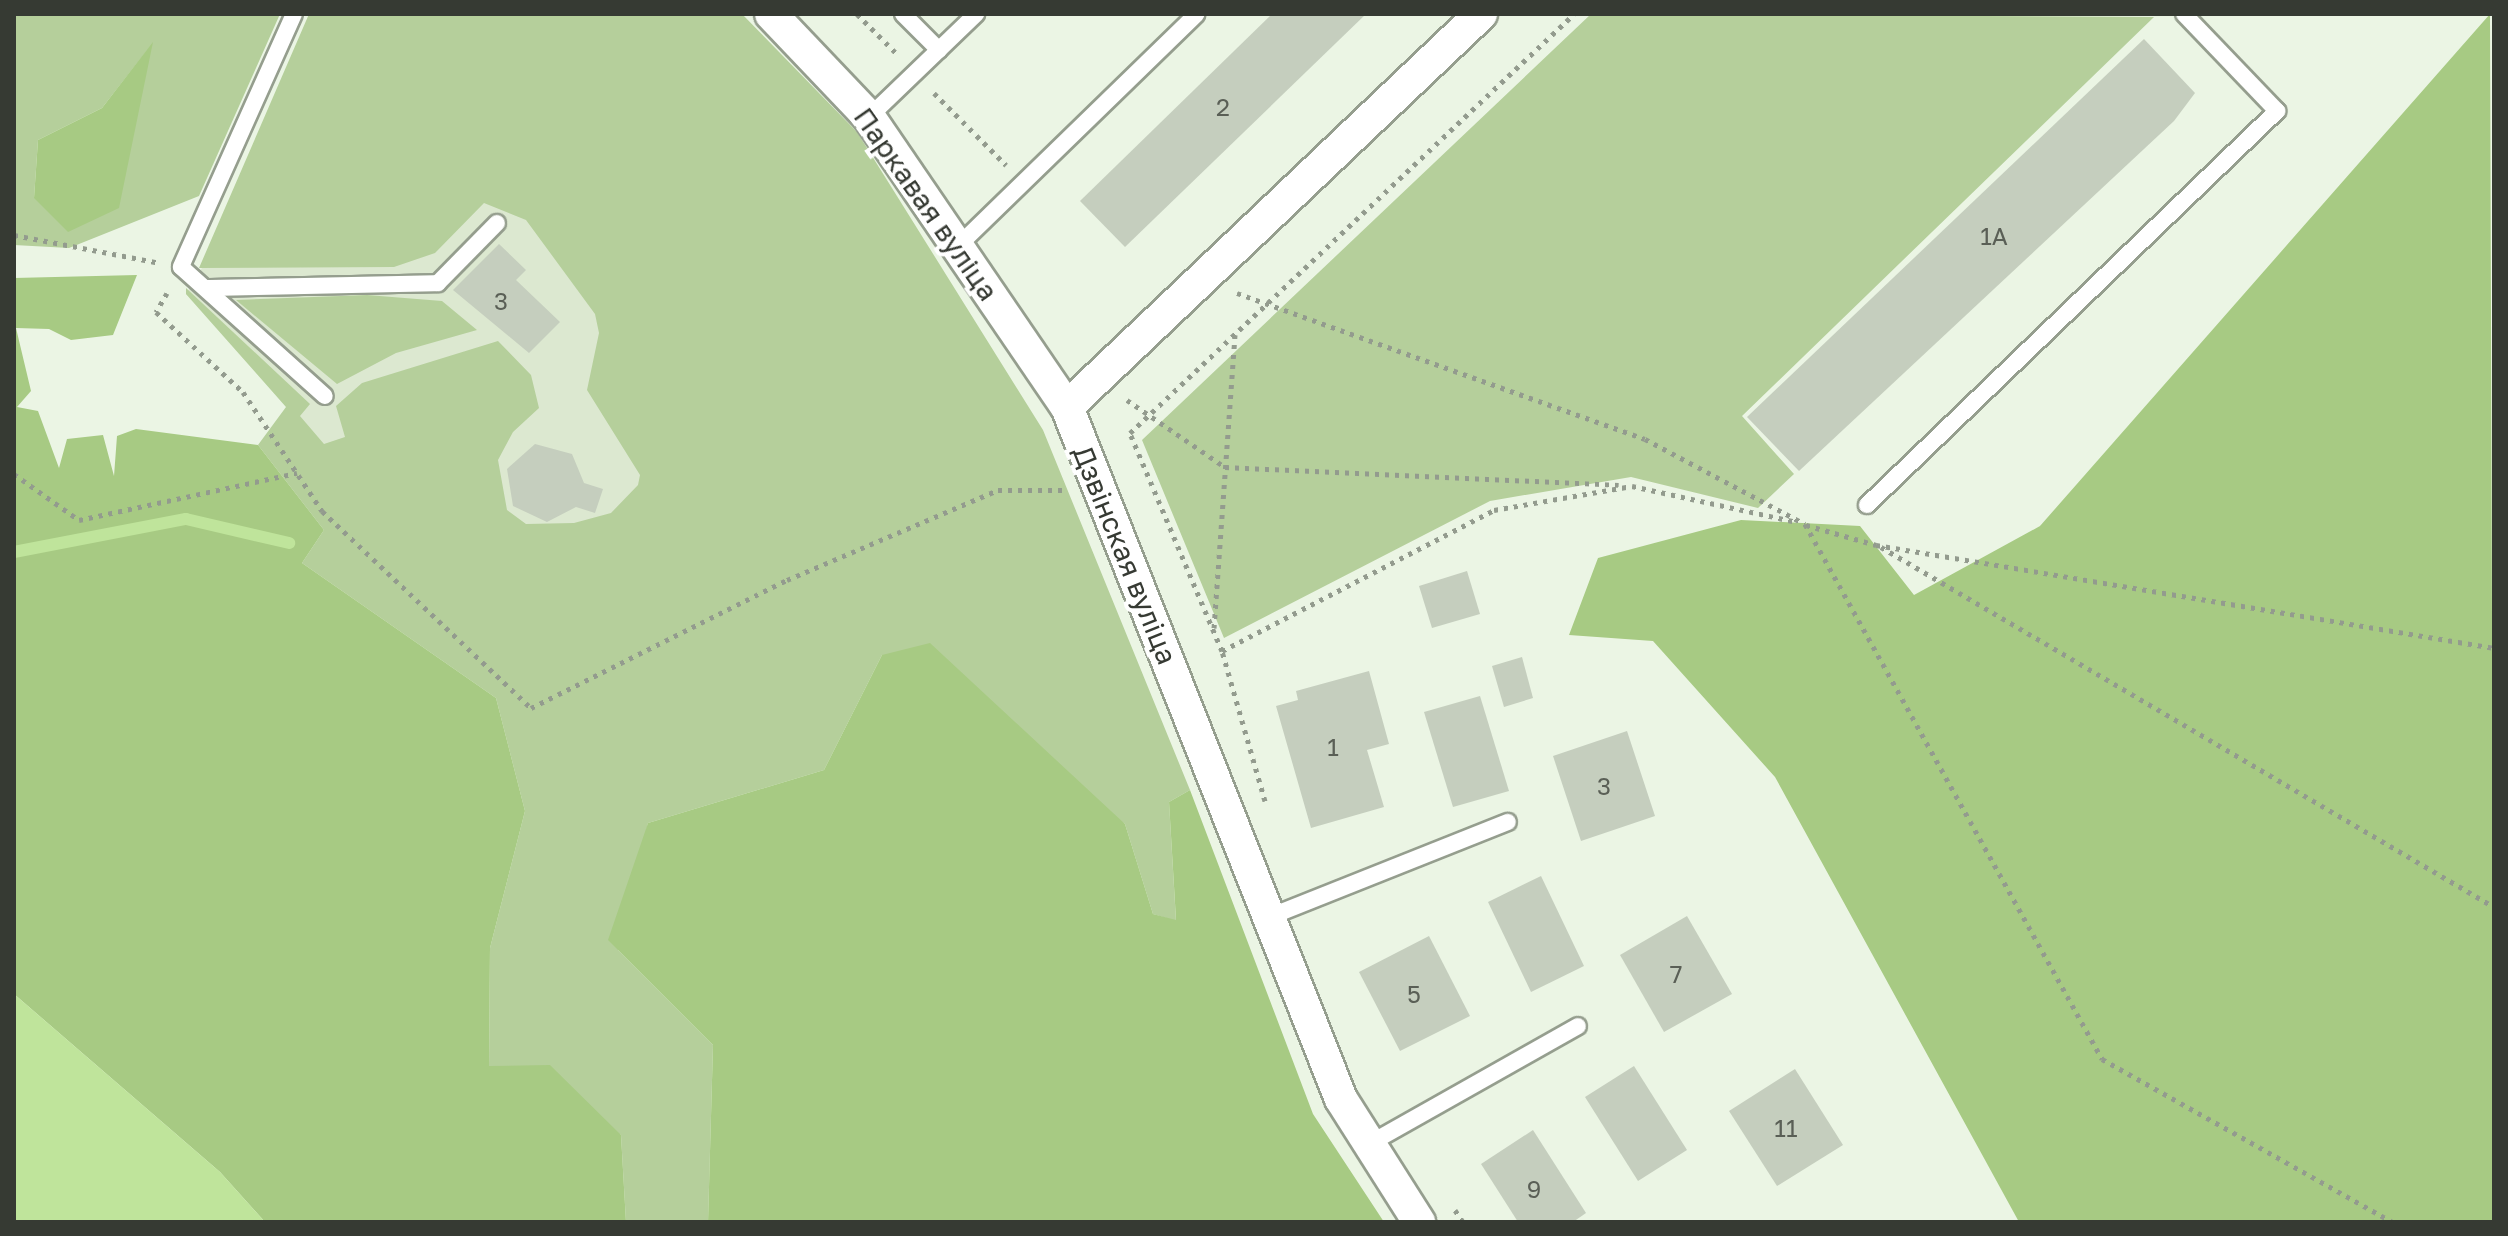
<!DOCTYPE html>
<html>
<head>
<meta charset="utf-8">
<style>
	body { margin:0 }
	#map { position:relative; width:2508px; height:1236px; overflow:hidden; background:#ebf5e4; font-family:"Golos Text",sans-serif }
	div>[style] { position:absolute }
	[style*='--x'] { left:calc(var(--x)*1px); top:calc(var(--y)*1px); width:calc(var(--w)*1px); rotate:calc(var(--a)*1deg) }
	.built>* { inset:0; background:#dce8d0 }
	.green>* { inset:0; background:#b5cf9b }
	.forest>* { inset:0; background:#a7ca83 }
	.water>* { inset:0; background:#bfe49b }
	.stream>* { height:12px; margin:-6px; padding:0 6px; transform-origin:6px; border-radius:6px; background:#bfe49b }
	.building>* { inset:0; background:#c5cebe }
	.path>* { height:5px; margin-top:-2.5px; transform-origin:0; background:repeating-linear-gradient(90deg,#939b8e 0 4px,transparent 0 10px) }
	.roads { filter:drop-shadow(2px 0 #959e8e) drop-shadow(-2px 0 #959e8e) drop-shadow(0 2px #959e8e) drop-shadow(0 -2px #959e8e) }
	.service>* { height:16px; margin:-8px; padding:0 8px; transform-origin:8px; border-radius:8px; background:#fff }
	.minor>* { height:32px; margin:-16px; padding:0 16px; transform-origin:16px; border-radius:16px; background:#fff }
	span { translate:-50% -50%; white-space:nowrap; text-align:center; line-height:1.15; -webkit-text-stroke:8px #fff; paint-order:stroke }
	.number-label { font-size:24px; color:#5a5f56 }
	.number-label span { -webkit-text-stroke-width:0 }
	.street-label { font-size:28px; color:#363a33 }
	.frame { position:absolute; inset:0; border:16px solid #363a33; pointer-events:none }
</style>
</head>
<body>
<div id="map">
	<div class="built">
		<div style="clip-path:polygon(292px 121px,588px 232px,779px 577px,543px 696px,186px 294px)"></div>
	</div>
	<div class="green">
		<div style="clip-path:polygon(evenodd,14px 14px,280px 14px,199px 196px,69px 248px,14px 245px,14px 14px,152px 44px,34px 198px,38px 140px,102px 108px,152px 44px)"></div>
		<div style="clip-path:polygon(309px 14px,742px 14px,857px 132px,1043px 430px,1190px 790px,1169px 802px,1176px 921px,1153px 914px,1125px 824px,882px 655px,824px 770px,648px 823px,618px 950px,713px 1045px,708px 1222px,626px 1222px,621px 1135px,489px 1067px,490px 948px,525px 811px,496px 698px,302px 563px,324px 530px,258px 445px,286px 407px,186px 294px,186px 288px,310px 404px,300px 416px,324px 444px,345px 437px,336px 406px,362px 383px,498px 341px,531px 375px,539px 408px,513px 432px,498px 460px,507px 510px,526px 524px,574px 523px,611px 513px,638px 485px,640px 475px,587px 390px,599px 333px,595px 314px,526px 220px,484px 203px,435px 253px,394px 267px,199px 268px)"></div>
		<div style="clip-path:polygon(1591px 14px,2154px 17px,1742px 416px,1794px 474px,1758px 508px,1631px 477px,1490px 501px,1224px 638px,1142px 440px)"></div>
		<div style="clip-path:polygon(367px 295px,442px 301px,477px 330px,396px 353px,337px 384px,236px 300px)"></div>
	</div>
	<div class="forest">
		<div style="clip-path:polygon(2490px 14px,2494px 1222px,2019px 1222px,1775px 777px,1653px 641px,1569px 635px,1598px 558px,1741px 520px,1860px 526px,1914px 595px,2040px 526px)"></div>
		<div style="clip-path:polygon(153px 42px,119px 208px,68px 232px,34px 198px,38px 140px,102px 108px)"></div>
		<div style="clip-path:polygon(137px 275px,113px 335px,71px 340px,49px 329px,16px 328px,31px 391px,17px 407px,38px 411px,59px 468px,67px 439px,103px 435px,114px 476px,117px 436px,136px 429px,258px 445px,324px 530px,302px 563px,496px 698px,525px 811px,490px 948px,489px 1066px,550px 1065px,621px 1135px,626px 1222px,265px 1222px,220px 1172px,14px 994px,14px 278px)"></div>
		<div style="clip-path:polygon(930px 643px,1125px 824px,1153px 914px,1176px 920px,1169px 802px,1190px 790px,1313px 1114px,1384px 1222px,708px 1222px,713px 1045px,608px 940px,648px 823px,824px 770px,882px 655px)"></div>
	</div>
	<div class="water">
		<div style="clip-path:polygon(14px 994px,220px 1172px,265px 1222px,14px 1222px)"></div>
	</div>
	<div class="stream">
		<div style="--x:14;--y:552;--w:175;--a:-10.9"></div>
		<div style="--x:186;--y:519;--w:106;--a:13.1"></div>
	</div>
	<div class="building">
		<div style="clip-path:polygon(1272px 14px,1366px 14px,1125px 247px,1080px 201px)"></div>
		<div style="clip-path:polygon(2144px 39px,2195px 93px,2174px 121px,1799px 471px,1747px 417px)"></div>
		<div style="clip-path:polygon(499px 244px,526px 270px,516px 280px,560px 322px,529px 353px,453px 290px)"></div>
		<div style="clip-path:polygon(535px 444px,572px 454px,584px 483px,603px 489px,595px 513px,576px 507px,547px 522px,513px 506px,507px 469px)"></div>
		<div style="clip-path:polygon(1467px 571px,1480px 614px,1432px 628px,1419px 586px)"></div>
		<div style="clip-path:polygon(1522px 657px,1533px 698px,1504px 707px,1492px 666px)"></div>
		<div style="clip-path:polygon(1369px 671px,1389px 744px,1367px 750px,1384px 807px,1311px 828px,1276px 706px,1298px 700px,1296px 691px)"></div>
		<div style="clip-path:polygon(1480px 696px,1509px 791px,1453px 807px,1424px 712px)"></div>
		<div style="clip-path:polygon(1627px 731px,1655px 816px,1581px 841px,1553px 756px)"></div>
		<div style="clip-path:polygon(1541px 876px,1584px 966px,1531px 992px,1488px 902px)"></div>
		<div style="clip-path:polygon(1687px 916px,1732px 994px,1664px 1032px,1620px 955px)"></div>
		<div style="clip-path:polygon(1429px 936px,1470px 1016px,1400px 1051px,1359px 972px)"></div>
		<div style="clip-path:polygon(1634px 1066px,1687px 1150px,1638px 1181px,1585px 1097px)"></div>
		<div style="clip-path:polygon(1795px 1069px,1843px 1145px,1777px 1186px,1729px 1111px)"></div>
		<div style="clip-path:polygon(1533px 1130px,1586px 1213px,1573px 1222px,1518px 1222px,1481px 1164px)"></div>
	</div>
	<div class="path">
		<div style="--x:857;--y:14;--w:57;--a:45"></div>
		<div style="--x:934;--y:93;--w:102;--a:45"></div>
		<div style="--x:14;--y:235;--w:145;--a:10.8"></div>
		<div style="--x:167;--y:293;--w:22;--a:120"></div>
		<div style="--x:156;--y:312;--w:118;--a:42.6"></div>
		<div style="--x:243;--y:392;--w:143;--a:56.4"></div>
		<div style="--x:322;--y:511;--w:287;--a:43.3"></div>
		<div style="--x:531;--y:708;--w:286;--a:-26.6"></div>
		<div style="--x:787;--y:580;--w:229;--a:-23.1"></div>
		<div style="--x:998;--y:490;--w:64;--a:0"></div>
		<div style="--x:1237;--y:293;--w:433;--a:19.7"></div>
		<div style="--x:1645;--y:439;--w:181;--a:28"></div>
		<div style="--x:1805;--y:524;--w:612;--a:60.96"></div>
		<div style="--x:2102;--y:1059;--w:334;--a:29.3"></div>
		<div style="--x:1127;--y:400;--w:119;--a:34.4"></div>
		<div style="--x:1225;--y:467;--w:394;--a:2.6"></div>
		<div style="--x:14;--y:474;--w:80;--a:35.3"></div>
		<div style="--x:79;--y:520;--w:223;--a:-12.2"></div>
		<div style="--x:1806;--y:525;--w:73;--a:15.9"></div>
		<div style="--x:1876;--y:545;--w:627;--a:9.46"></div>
		<div style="--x:1881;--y:547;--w:711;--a:30.42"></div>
		<div style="--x:1214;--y:628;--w:294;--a:-85.9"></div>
		<div style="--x:1222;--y:651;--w:306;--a:-27.4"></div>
		<div style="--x:1494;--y:510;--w:140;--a:-9.9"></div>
		<div style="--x:1632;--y:486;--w:169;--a:12.3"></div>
		<div style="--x:1265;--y:801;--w:156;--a:-106"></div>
		<div style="--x:1222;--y:651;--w:237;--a:-112.9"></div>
		<div style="--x:1130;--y:433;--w:610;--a:-43.34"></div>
		<div style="--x:1455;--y:1210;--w:14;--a:56"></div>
	</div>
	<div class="roads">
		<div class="service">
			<div style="--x:294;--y:14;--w:277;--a:114.1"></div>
			<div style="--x:181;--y:267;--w:193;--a:41.9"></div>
			<div style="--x:903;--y:14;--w:51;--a:45"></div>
			<div style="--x:869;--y:117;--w:149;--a:-43.9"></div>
			<div style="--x:957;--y:247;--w:334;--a:-44.2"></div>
			<div style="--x:206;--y:288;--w:232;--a:-1.2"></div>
			<div style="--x:438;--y:283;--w:84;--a:-45.5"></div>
			<div style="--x:1867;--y:505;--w:569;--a:-43.86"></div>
			<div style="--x:2277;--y:111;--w:134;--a:-133.8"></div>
			<div style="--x:1269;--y:917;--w:257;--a:-21.7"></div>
			<div style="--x:1367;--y:1145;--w:242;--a:-29.4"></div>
		</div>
		<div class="minor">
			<div style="--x:771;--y:14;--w:142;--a:46.4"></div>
			<div style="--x:869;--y:117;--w:351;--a:55.7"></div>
			<div style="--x:1067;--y:407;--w:744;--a:68.4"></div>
			<div style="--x:1341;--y:1099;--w:146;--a:57.6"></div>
			<div style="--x:1067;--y:407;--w:571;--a:-43.51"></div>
		</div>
	</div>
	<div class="number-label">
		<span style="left:1223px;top:107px">2</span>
		<span style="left:1994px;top:236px">1А</span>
		<span style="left:501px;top:301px">3</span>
		<span style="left:1333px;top:747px">1</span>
		<span style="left:1604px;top:786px">3</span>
		<span style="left:1676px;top:974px">7</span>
		<span style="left:1414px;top:994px">5</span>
		<span style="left:1786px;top:1128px">11</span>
		<span style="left:1534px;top:1189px">9</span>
	</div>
	<div class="street-label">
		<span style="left:926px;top:204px;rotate:55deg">Паркавая вуліца</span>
		<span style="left:1125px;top:555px;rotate:68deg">Дзвінская вуліца</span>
	</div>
	<div class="frame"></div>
</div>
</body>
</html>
